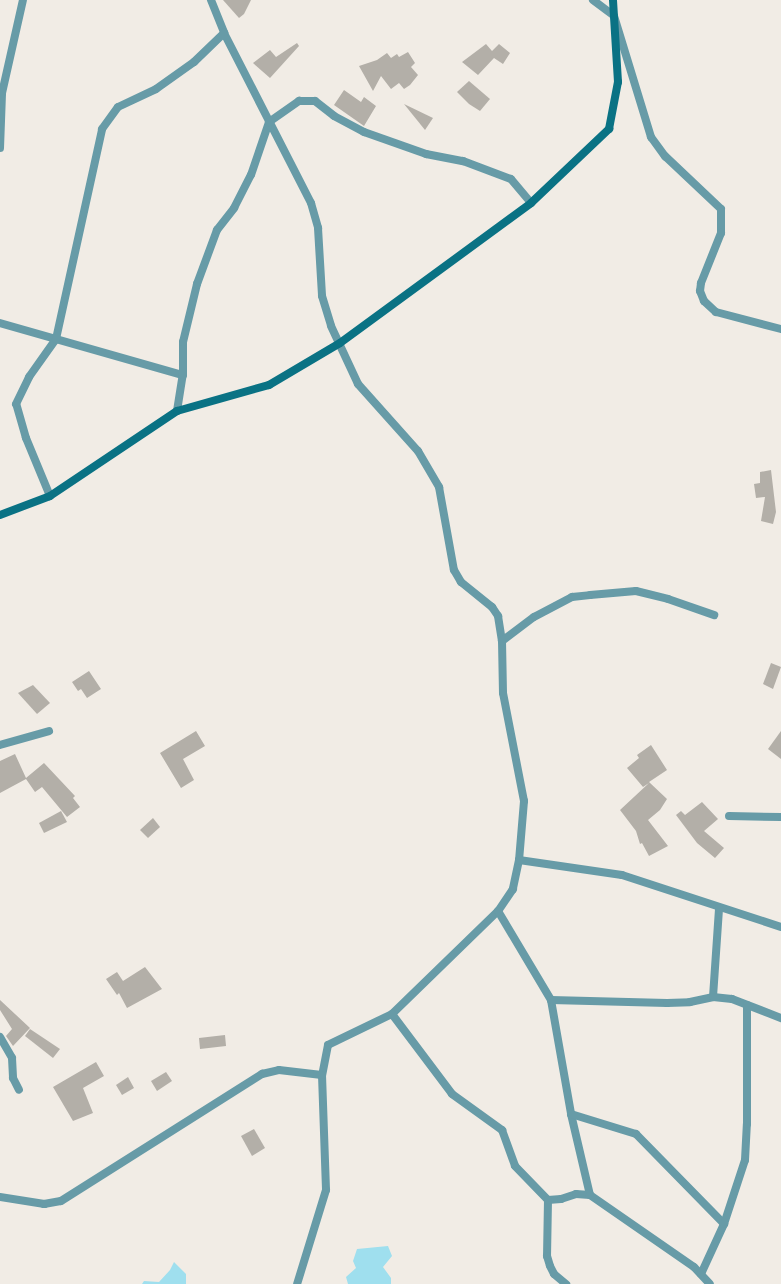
<!DOCTYPE html>
<html>
<head>
<meta charset="utf-8">
<style>
	body { margin:0 }
	#map { position:relative; width:781px; height:1284px; overflow:hidden; background:#f1ece5; font-family:Poppins,sans-serif }
	div>[style] { position:absolute }
	[style*='--x'] { left:calc(var(--x)*1px); top:calc(var(--y)*1px); width:calc(var(--w)*1px); rotate:calc(var(--a)*1deg) }
	.water>* { inset:0; background:#9fdfee }
	.building>* { inset:0; background:#b3afa8 }
	.street>* { height:8px; margin:-4px; padding:0 4px; transform-origin:4px; border-radius:4px; background:#679ba7 }
	.secondary>* { height:8px; margin:-4px; padding:0 4px; transform-origin:4px; border-radius:4px; background:#0a7284 }
	span { translate:-50% -50%; white-space:nowrap; text-align:center; line-height:1.15; -webkit-text-stroke:3px #fefaf2; paint-order:stroke }
</style>
</head>
<body>
<div id="map">
	<div class="water">
		<div style="clip-path:polygon(388px 1246px,392px 1256px,383px 1267px,391px 1278px,391px 1284px,348px 1284px,346px 1277px,356px 1268px,353px 1261px,357px 1249px)"></div>
		<div style="clip-path:polygon(174px 1262px,186px 1274px,186px 1284px,142px 1284px,144px 1281px,159px 1282px,170px 1270px)"></div>
	</div>
	<div class="building">
		<div style="clip-path:polygon(223px 0,251px 0,244px 14px,239px 18px)"></div>
		<div style="clip-path:polygon(297px 43px,299px 46px,270px 78px,253px 63px,270px 50px,276px 57px)"></div>
		<div style="clip-path:polygon(486px 44px,492px 51px,499px 44px,510px 53px,503px 64px,494px 58px,478px 75px,462px 62px)"></div>
		<div style="clip-path:polygon(408px 52px,415px 63px,411px 67px,418px 75px,410px 85px,404px 89px,399px 83px,391px 89px,381px 76px,373px 91px,359px 66px,377px 60px,387px 53px,391px 58px,397px 54px,399px 57px)"></div>
		<div style="clip-path:polygon(469px 81px,490px 99px,480px 111px,469px 104px,457px 92px)"></div>
		<div style="clip-path:polygon(344px 90px,361px 102px,364px 97px,376px 106px,364px 126px,334px 105px)"></div>
		<div style="clip-path:polygon(404px 104px,433px 118px,425px 130px)"></div>
		<div style="clip-path:polygon(771px 470px,776px 512px,773px 524px,761px 521px,765px 497px,756px 498px,754px 484px,760px 483px,760px 472px)"></div>
		<div style="clip-path:polygon(771px 663px,781px 667px,773px 689px,763px 684px)"></div>
		<div style="clip-path:polygon(89px 671px,101px 689px,87px 698px,81px 689px,78px 691px,72px 682px)"></div>
		<div style="clip-path:polygon(33px 685px,50px 703px,37px 714px,18px 693px)"></div>
		<div style="clip-path:polygon(196px 731px,205px 746px,183px 759px,194px 780px,181px 788px,160px 753px)"></div>
		<div style="clip-path:polygon(781px 731px,781px 759px,768px 749px)"></div>
		<div style="clip-path:polygon(651px 745px,667px 770px,649px 782px,667px 799px,660px 810px,648px 820px,668px 846px,649px 856px,642px 843px,640px 844px,636px 831px,620px 810px,649px 783px,643px 787px,627px 768px,639px 758px,637px 755px)"></div>
		<div style="clip-path:polygon(15px 754px,26px 778px,44px 763px,75px 796px,73px 798px,80px 807px,67px 817px,42px 787px,35px 792px,26px 779px,0 793px,0 761px)"></div>
		<div style="clip-path:polygon(702px 802px,718px 819px,704px 831px,724px 848px,715px 858px,697px 843px,676px 815px,681px 811px,685px 815px)"></div>
		<div style="clip-path:polygon(61px 811px,67px 822px,44px 833px,39px 823px)"></div>
		<div style="clip-path:polygon(153px 818px,160px 827px,148px 838px,140px 830px)"></div>
		<div style="clip-path:polygon(145px 967px,162px 989px,127px 1008px,119px 993px,117px 995px,106px 979px,117px 972px,123px 981px)"></div>
		<div style="clip-path:polygon(0 1000px,30px 1028px,13px 1046px,6px 1036px,12px 1029px,0 1010px)"></div>
		<div style="clip-path:polygon(30px 1029px,60px 1049px,53px 1058px,25px 1036px)"></div>
		<div style="clip-path:polygon(225px 1035px,226px 1046px,200px 1049px,199px 1038px)"></div>
		<div style="clip-path:polygon(96px 1062px,104px 1076px,83px 1088px,93px 1113px,73px 1121px,53px 1087px)"></div>
		<div style="clip-path:polygon(166px 1072px,172px 1081px,157px 1091px,151px 1081px)"></div>
		<div style="clip-path:polygon(128px 1077px,134px 1088px,122px 1095px,116px 1085px)"></div>
		<div style="clip-path:polygon(254px 1129px,265px 1148px,252px 1156px,241px 1136px)"></div>
	</div>
	<div class="street">
		<div style="--x:211;--y:0;--w:35;--a:68"></div>
		<div style="--x:224;--y:33;--w:191;--a:62.9"></div>
		<div style="--x:311;--y:203;--w:26;--a:74"></div>
		<div style="--x:318;--y:228;--w:68;--a:86.6"></div>
		<div style="--x:322;--y:296;--w:31;--a:73"></div>
		<div style="--x:331;--y:326;--w:64;--a:65"></div>
		<div style="--x:358;--y:384;--w:90;--a:48.2"></div>
		<div style="--x:418;--y:451;--w:42;--a:59.7"></div>
		<div style="--x:439;--y:487;--w:84;--a:79.8"></div>
		<div style="--x:454;--y:570;--w:14;--a:60"></div>
		<div style="--x:461;--y:582;--w:40;--a:39"></div>
		<div style="--x:492;--y:607;--w:11;--a:56"></div>
		<div style="--x:498;--y:616;--w:25;--a:81"></div>
		<div style="--x:502;--y:641;--w:52;--a:88.9"></div>
		<div style="--x:503;--y:693;--w:110;--a:79"></div>
		<div style="--x:524;--y:801;--w:59;--a:94.8"></div>
		<div style="--x:519;--y:860;--w:30;--a:102"></div>
		<div style="--x:513;--y:889;--w:27;--a:124"></div>
		<div style="--x:498;--y:911;--w:148;--a:135.8"></div>
		<div style="--x:392;--y:1014;--w:71;--a:154.2"></div>
		<div style="--x:328;--y:1045;--w:31;--a:101"></div>
		<div style="--x:322;--y:1075;--w:115;--a:88"></div>
		<div style="--x:326;--y:1190;--w:98;--a:107.1"></div>
		<div style="--x:593;--y:0;--w:26;--a:37"></div>
		<div style="--x:614;--y:16;--w:127;--a:73"></div>
		<div style="--x:651;--y:137;--w:24;--a:54"></div>
		<div style="--x:665;--y:156;--w:77;--a:43.4"></div>
		<div style="--x:721;--y:209;--w:24;--a:90"></div>
		<div style="--x:721;--y:233;--w:54;--a:111.8"></div>
		<div style="--x:701;--y:283;--w:8;--a:97"></div>
		<div style="--x:700;--y:291;--w:11;--a:68"></div>
		<div style="--x:704;--y:301;--w:16;--a:43"></div>
		<div style="--x:716;--y:312;--w:67;--a:14.7"></div>
		<div style="--x:0;--y:148;--w:55;--a:-87.9"></div>
		<div style="--x:2;--y:93;--w:95;--a:-77.3"></div>
		<div style="--x:0;--y:323;--w:190;--a:15.9"></div>
		<div style="--x:177;--y:411;--w:36;--a:-81"></div>
		<div style="--x:183;--y:375;--w:33;--a:-90"></div>
		<div style="--x:183;--y:342;--w:60;--a:-76.4"></div>
		<div style="--x:197;--y:284;--w:58;--a:-69.7"></div>
		<div style="--x:217;--y:230;--w:28;--a:-52"></div>
		<div style="--x:234;--y:208;--w:37;--a:-63"></div>
		<div style="--x:251;--y:175;--w:56;--a:-71.2"></div>
		<div style="--x:269;--y:122;--w:37;--a:-35"></div>
		<div style="--x:299;--y:101;--w:16;--a:0"></div>
		<div style="--x:315;--y:101;--w:24;--a:38"></div>
		<div style="--x:334;--y:116;--w:34;--a:28"></div>
		<div style="--x:364;--y:132;--w:66;--a:19.5"></div>
		<div style="--x:426;--y:154;--w:38;--a:11"></div>
		<div style="--x:463;--y:161;--w:51;--a:20.6"></div>
		<div style="--x:511;--y:179;--w:31;--a:50"></div>
		<div style="--x:50;--y:496;--w:63;--a:-112.5"></div>
		<div style="--x:26;--y:438;--w:35;--a:-106"></div>
		<div style="--x:16;--y:404;--w:30;--a:-64"></div>
		<div style="--x:29;--y:377;--w:47;--a:-54.6"></div>
		<div style="--x:56;--y:339;--w:215;--a:-77.6"></div>
		<div style="--x:102;--y:129;--w:27;--a:-54"></div>
		<div style="--x:118;--y:107;--w:42;--a:-25.3"></div>
		<div style="--x:156;--y:89;--w:47;--a:-35.4"></div>
		<div style="--x:194;--y:62;--w:42;--a:-44"></div>
		<div style="--x:502;--y:641;--w:40;--a:-37"></div>
		<div style="--x:534;--y:617;--w:43;--a:-27.8"></div>
		<div style="--x:572;--y:597;--w:18;--a:-6"></div>
		<div style="--x:590;--y:595;--w:46;--a:-5"></div>
		<div style="--x:636;--y:591;--w:33;--a:14"></div>
		<div style="--x:668;--y:599;--w:49;--a:19.2"></div>
		<div style="--x:0;--y:745;--w:51;--a:-15.9"></div>
		<div style="--x:729;--y:816;--w:52;--a:1.1"></div>
		<div style="--x:519;--y:860;--w:104;--a:8.3"></div>
		<div style="--x:622;--y:875;--w:167;--a:18.1"></div>
		<div style="--x:498;--y:911;--w:104;--a:59.2"></div>
		<div style="--x:551;--y:1000;--w:116;--a:80"></div>
		<div style="--x:571;--y:1114;--w:83;--a:76.8"></div>
		<div style="--x:713;--y:997;--w:89;--a:-86.1"></div>
		<div style="--x:551;--y:1000;--w:116;--a:1.5"></div>
		<div style="--x:667;--y:1003;--w:23;--a:-2"></div>
		<div style="--x:690;--y:1002;--w:24;--a:-12"></div>
		<div style="--x:713;--y:997;--w:19;--a:6"></div>
		<div style="--x:732;--y:999;--w:53;--a:21.2"></div>
		<div style="--x:392;--y:1014;--w:100;--a:53.1"></div>
		<div style="--x:452;--y:1094;--w:62;--a:35.8"></div>
		<div style="--x:502;--y:1130;--w:38;--a:70"></div>
		<div style="--x:515;--y:1166;--w:47;--a:45.9"></div>
		<div style="--x:548;--y:1200;--w:13;--a:-4"></div>
		<div style="--x:561;--y:1199;--w:16;--a:-18"></div>
		<div style="--x:576;--y:1194;--w:14;--a:4"></div>
		<div style="--x:590;--y:1195;--w:126;--a:34.7"></div>
		<div style="--x:694;--y:1267;--w:23;--a:47"></div>
		<div style="--x:0;--y:1037;--w:24;--a:60"></div>
		<div style="--x:12;--y:1058;--w:20;--a:87"></div>
		<div style="--x:13;--y:1078;--w:13;--a:63"></div>
		<div style="--x:571;--y:1114;--w:68;--a:17.1"></div>
		<div style="--x:636;--y:1134;--w:126;--a:45.6"></div>
		<div style="--x:0;--y:1197;--w:45;--a:9"></div>
		<div style="--x:44;--y:1204;--w:17;--a:-10"></div>
		<div style="--x:61;--y:1201;--w:238;--a:-32.3"></div>
		<div style="--x:262;--y:1074;--w:17;--a:-13"></div>
		<div style="--x:279;--y:1070;--w:43;--a:6.6"></div>
		<div style="--x:548;--y:1200;--w:56;--a:91"></div>
		<div style="--x:547;--y:1256;--w:10;--a:73"></div>
		<div style="--x:550;--y:1266;--w:9;--a:63"></div>
		<div style="--x:554;--y:1274;--w:16;--a:40"></div>
		<div style="--x:701;--y:1274;--w:55;--a:-65.3"></div>
		<div style="--x:724;--y:1224;--w:67;--a:-71.8"></div>
		<div style="--x:745;--y:1160;--w:36;--a:-87"></div>
		<div style="--x:747;--y:1124;--w:119;--a:-90"></div>
	</div>
	<div class="secondary">
		<div style="--x:0;--y:515;--w:53;--a:-20.8"></div>
		<div style="--x:50;--y:496;--w:153;--a:-33.8"></div>
		<div style="--x:177;--y:411;--w:96;--a:-15.8"></div>
		<div style="--x:269;--y:385;--w:82;--a:-30.6"></div>
		<div style="--x:340;--y:343;--w:237;--a:-36.2"></div>
		<div style="--x:531;--y:203;--w:108;--a:-43.5"></div>
		<div style="--x:609;--y:129;--w:48;--a:-79.2"></div>
		<div style="--x:618;--y:82;--w:82;--a:-93.5"></div>
	</div>
</div>
</body>
</html>
